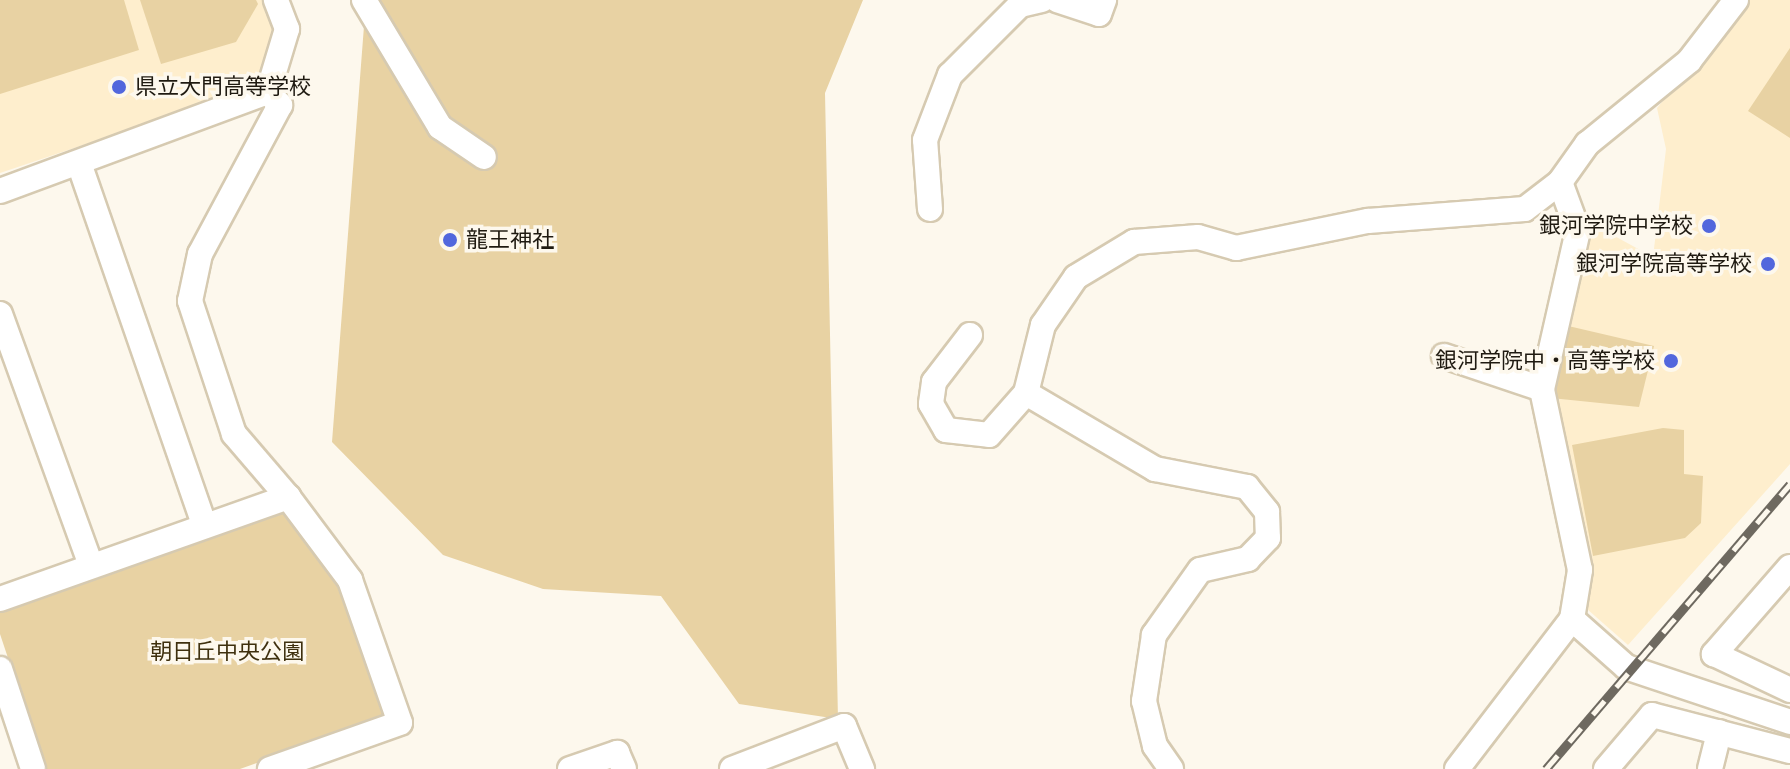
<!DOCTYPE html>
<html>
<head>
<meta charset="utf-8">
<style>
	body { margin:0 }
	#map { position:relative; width:1790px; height:769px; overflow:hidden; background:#fdf8ed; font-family:Arial,"Noto Sans JP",sans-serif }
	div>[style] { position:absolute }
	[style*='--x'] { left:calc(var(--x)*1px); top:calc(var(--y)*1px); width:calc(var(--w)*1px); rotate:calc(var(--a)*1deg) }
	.built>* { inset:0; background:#feeecd }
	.green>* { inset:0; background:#e8d2a3 }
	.roads { filter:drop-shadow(2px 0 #d6cab1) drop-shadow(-2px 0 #d6cab1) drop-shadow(0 2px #d6cab1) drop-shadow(0 -2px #d6cab1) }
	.minor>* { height:24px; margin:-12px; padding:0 12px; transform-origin:12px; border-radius:12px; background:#fff }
	.rail>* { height:9px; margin-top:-4.5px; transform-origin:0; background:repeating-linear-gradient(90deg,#fdf8ed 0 18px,#6e6960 0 36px); box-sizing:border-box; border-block:2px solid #6e6960 }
	.dots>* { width:22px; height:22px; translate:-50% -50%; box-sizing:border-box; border:4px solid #fdf8ed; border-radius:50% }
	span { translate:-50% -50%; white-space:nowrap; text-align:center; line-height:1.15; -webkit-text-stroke:7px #fdf8ed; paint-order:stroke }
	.poi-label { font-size:22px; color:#1f1a11 }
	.left { translate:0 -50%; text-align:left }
	.right { translate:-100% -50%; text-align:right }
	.park-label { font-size:22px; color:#3f300e }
</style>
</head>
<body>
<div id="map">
	<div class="built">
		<div style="clip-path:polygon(0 0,269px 0,278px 26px,264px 71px,211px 102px,0 173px)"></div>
		<div style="clip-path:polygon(1747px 0,1790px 0,1790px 464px,1628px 645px,1587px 609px,1586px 548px,1547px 400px,1587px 221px,1653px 257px,1666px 149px,1657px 108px)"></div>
	</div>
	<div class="green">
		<div style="clip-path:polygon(0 0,124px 0,139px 50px,0 94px)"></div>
		<div style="clip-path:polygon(140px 0,256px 0,258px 4px,236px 42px,161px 64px)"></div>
		<div style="clip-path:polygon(366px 0,863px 0,825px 93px,838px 719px,739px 704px,661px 596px,543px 589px,443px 555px,332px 442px)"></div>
		<div style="clip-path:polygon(1790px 48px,1790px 138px,1748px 111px)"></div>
		<div style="clip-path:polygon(1564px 325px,1654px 346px,1639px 407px,1551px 398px)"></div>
		<div style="clip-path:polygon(1663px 428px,1684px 430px,1684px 474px,1703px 476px,1701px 523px,1685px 538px,1593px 556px,1572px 445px)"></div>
		<div style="clip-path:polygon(284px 513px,343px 589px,386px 716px,240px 769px,45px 769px,0 634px,0 607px)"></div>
	</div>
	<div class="roads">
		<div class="minor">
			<div style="--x:364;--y:0;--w:148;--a:59.1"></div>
			<div style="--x:440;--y:127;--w:53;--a:34.3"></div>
			<div style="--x:1057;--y:0;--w:44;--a:18.4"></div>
			<div style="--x:1099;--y:14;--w:15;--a:-70"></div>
			<div style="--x:268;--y:92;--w:66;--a:-73.2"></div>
			<div style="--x:287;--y:29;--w:31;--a:-111"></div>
			<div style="--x:80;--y:166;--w:381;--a:70.9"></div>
			<div style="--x:0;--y:191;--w:286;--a:-20.3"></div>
			<div style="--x:268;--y:92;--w:18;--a:47"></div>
			<div style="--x:280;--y:105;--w:169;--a:118.2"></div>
			<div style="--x:200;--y:254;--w:48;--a:102"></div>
			<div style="--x:190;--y:301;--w:140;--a:71.7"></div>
			<div style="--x:234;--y:434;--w:83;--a:49.4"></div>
			<div style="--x:930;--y:209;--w:69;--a:-94.1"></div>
			<div style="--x:925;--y:140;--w:70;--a:-69"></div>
			<div style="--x:950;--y:75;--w:99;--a:-45"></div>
			<div style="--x:1020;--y:5;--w:22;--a:-13"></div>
			<div style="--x:0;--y:314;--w:268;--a:70.1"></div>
			<div style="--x:970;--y:335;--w:59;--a:127.5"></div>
			<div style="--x:934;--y:382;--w:22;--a:98"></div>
			<div style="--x:931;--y:404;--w:30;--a:60"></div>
			<div style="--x:946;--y:430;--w:43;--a:6.6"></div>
			<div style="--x:989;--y:435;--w:56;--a:-48.6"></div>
			<div style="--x:1026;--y:393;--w:70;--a:-76"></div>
			<div style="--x:1043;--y:325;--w:58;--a:-55.5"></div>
			<div style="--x:1076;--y:277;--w:68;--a:-31.1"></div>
			<div style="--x:1134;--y:242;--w:64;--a:-4.5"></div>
			<div style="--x:1198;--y:237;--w:40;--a:16"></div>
			<div style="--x:1236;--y:248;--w:135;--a:-11.6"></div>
			<div style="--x:1368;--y:221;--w:157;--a:-4.4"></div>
			<div style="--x:1525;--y:209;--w:44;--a:-37.6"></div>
			<div style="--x:1444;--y:356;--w:103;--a:18.6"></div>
			<div style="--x:1026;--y:393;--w:150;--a:30.5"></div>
			<div style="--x:1155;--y:469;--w:94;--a:11.1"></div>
			<div style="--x:1247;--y:487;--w:32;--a:51"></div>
			<div style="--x:1267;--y:512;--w:26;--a:88"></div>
			<div style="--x:1268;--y:538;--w:29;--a:134"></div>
			<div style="--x:1248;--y:559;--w:49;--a:167.1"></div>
			<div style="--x:1200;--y:570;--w:80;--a:125.3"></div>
			<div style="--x:1154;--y:635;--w:67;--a:98.6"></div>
			<div style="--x:1144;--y:701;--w:46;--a:76.3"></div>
			<div style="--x:1155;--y:746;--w:28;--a:55"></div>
			<div style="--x:1790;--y:567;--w:116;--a:131.1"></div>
			<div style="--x:1714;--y:654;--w:84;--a:25.3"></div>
			<div style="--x:0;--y:599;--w:306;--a:-19.5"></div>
			<div style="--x:288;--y:497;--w:104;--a:53.2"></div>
			<div style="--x:350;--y:580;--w:151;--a:70.7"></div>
			<div style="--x:400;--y:723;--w:138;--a:160.5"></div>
			<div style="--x:1572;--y:619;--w:72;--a:41.6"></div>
			<div style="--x:1626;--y:667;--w:173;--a:18.5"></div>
			<div style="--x:0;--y:669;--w:105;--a:71.7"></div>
			<div style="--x:570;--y:769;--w:50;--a:-18.8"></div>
			<div style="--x:617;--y:753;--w:17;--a:66"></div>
			<div style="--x:732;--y:769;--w:120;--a:-21"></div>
			<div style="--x:844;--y:726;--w:47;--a:67.3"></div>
			<div style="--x:1457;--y:769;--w:189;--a:-52.5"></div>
			<div style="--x:1572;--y:619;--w:50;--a:-80.7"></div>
			<div style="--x:1580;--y:570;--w:185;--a:-101.9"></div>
			<div style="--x:1542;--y:389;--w:162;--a:-77.2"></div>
			<div style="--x:1578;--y:231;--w:52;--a:-110.2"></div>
			<div style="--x:1560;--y:182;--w:47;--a:-54.6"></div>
			<div style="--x:1587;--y:144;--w:132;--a:-39.1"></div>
			<div style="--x:1689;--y:61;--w:77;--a:-52.4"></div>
			<div style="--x:1606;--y:769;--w:71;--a:-49.6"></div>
			<div style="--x:1652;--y:715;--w:143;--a:14.6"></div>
			<div style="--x:1710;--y:769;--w:38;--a:-76"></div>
		</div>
	</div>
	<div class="rail">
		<div style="--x:1546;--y:769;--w:375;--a:-49.4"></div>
	</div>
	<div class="dots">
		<div style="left:119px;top:87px;background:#5267dd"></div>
		<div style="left:1709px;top:226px;background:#5267dd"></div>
		<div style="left:450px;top:240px;background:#5267dd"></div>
		<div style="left:1768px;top:264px;background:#5267dd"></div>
		<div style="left:1671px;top:361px;background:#5267dd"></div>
	</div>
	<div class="poi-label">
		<span class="left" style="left:135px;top:87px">県立大門高等学校</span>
		<span class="right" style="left:1693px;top:226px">銀河学院中学校</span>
		<span class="left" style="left:466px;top:240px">龍王神社</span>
		<span class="right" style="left:1752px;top:264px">銀河学院高等学校</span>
		<span class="right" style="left:1655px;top:361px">銀河学院中・高等学校</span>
	</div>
	<div class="park-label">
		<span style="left:227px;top:652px">朝日丘中央公園</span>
	</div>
</div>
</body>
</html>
